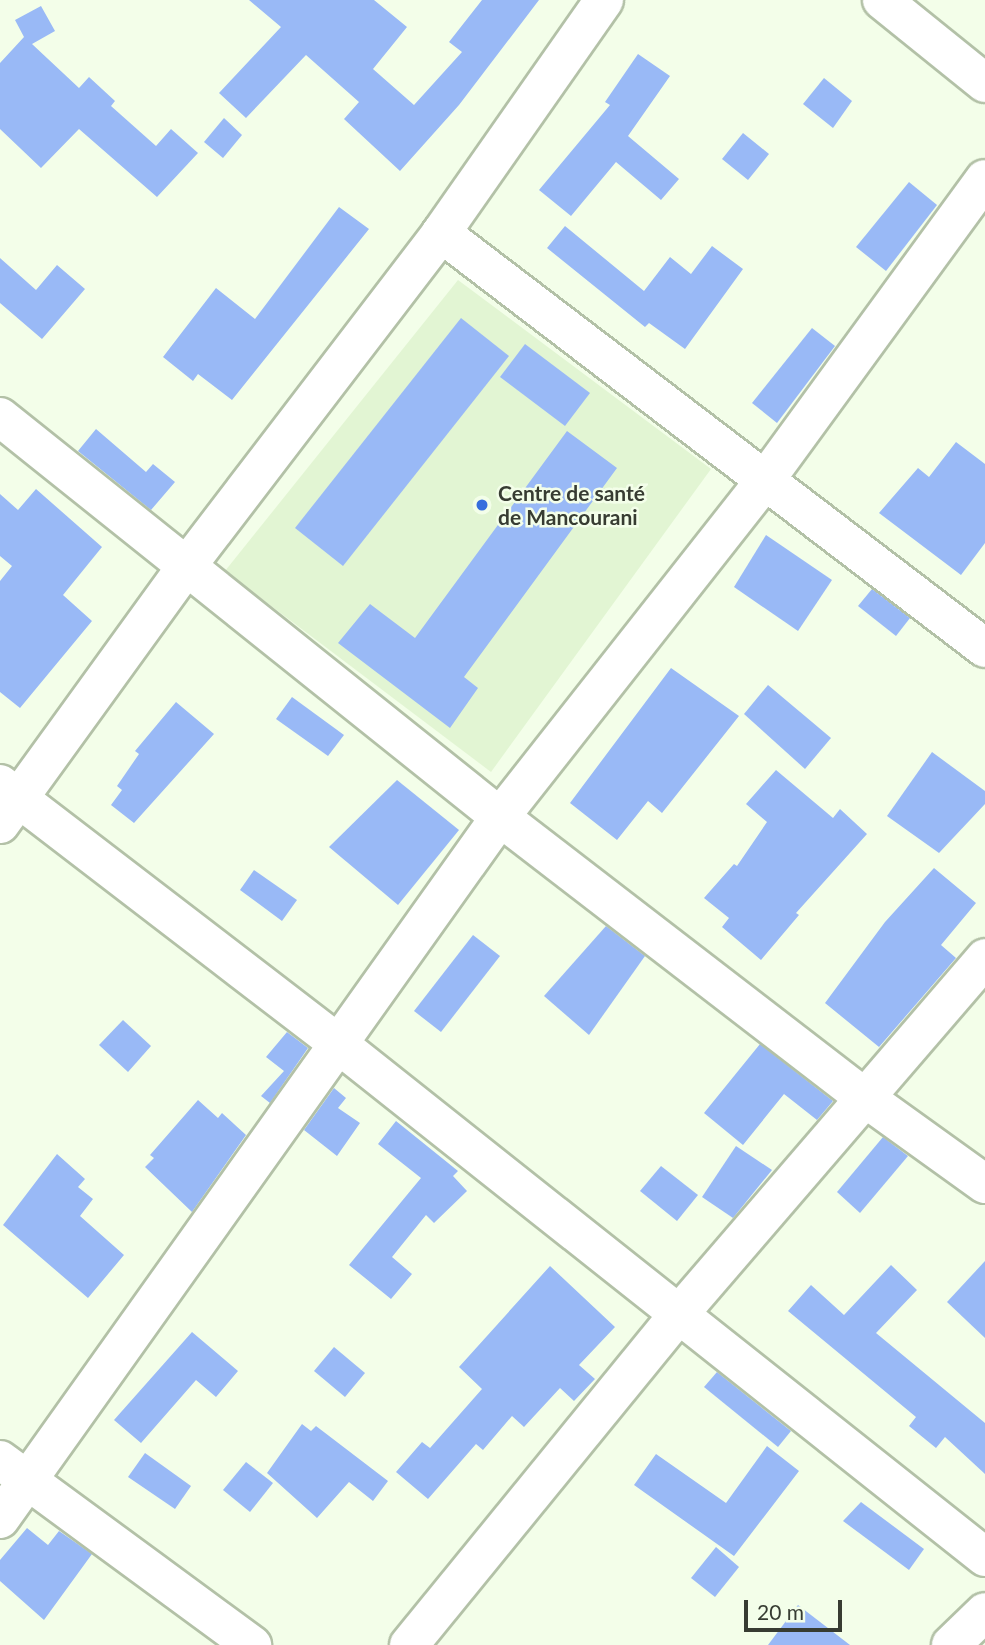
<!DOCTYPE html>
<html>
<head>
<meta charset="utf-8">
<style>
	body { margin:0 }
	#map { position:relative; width:985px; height:1645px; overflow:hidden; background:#f3fee9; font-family:Lato,sans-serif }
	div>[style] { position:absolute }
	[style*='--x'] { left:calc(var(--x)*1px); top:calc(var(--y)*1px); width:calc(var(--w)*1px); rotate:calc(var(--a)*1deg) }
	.built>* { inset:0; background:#e2f5d3 }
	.building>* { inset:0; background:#99b9f6 }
	.roads { filter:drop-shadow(2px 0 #b3c1a7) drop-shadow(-2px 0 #b3c1a7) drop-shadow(0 2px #b3c1a7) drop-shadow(0 -2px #b3c1a7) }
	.minor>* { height:38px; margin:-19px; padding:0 19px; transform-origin:19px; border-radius:19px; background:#fff }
	.dots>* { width:19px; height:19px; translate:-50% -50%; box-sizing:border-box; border:4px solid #f3fee9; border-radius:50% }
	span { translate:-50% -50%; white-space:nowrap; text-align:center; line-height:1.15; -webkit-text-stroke:5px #f3fee9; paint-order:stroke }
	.poi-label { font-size:21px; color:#373c32; font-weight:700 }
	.left { translate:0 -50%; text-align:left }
	.scale { position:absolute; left:744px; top:1600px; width:98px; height:32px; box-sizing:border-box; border:4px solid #373c32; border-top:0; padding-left:9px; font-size:21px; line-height:24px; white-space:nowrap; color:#373c32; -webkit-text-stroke:5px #f3fee9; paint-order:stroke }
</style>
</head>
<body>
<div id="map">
	<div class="built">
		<div style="clip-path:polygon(458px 280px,711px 469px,491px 772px,225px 571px)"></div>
	</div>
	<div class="building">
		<div style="clip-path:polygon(249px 0,374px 0,407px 27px,373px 69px,414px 105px,462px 52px,449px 42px,482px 0,539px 0,459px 105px,400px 171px,344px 119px,359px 102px,306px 55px,246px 118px,219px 93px,281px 27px)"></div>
		<div style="clip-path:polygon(41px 6px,55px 31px,32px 44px,79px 88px,89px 77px,115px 101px,111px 106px,156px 146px,171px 129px,198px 153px,157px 197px,79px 129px,41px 168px,0 129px,0 63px,24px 37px,15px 20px)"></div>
		<div style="clip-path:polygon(638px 54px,670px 76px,628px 136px,679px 179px,661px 200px,616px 162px,571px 216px,539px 190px,610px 105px,605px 102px)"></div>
		<div style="clip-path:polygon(824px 78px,852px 101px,833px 128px,803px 104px)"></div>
		<div style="clip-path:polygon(224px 118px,242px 135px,223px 158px,204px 142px)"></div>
		<div style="clip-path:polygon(743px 133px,769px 154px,748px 180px,722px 159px)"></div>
		<div style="clip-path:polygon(909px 182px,937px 205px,886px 271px,856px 247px)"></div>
		<div style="clip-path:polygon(339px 207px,369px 229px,232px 400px,198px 374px,193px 381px,163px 357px,216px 288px,255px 319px)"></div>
		<div style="clip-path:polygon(565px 226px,644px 291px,670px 257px,691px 274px,712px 246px,743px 269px,685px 349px,649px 323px,645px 327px,547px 248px)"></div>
		<div style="clip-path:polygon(0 258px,36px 290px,57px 265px,85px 289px,42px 339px,0 303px)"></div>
		<div style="clip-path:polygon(461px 318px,509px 356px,343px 566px,295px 528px)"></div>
		<div style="clip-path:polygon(812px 328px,835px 346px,777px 423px,752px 403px)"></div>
		<div style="clip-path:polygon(525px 344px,590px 393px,565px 426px,500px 377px)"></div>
		<div style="clip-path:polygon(96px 429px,146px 472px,153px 464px,175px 482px,151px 510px,78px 451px)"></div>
		<div style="clip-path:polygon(567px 431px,617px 468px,464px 677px,478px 688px,450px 728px,338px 643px,370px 604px,415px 638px)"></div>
		<div style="clip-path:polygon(956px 442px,985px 464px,985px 543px,961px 575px,879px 513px,918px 468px,929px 477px)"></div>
		<div style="clip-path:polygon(36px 489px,102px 547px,63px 595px,92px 621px,20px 708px,0 692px,0 581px,12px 566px,0 556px,0 494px,18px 510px)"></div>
		<div style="clip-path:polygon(766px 535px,832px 580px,798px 631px,734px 587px)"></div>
		<div style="clip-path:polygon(872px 589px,910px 618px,896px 636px,858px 606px)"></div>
		<div style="clip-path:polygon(671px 668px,739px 716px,662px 813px,648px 801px,617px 840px,570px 803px)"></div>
		<div style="clip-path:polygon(768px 685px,831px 738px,805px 769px,744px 714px)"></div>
		<div style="clip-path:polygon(292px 697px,344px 735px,328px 756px,276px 719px)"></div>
		<div style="clip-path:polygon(176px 702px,214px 734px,134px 823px,111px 805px,122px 790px,117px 786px,139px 754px,135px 751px)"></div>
		<div style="clip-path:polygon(932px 752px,985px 791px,985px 804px,939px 853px,887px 816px)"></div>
		<div style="clip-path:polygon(776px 770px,833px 818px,840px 809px,867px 834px,796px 913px,799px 915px,761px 960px,722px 927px,729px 918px,704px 898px,734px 864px,737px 866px,767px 822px,746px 804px)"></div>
		<div style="clip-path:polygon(397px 780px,459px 830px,398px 905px,329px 847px)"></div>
		<div style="clip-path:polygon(934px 868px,976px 903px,941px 945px,956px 958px,879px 1047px,825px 1003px,885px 922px)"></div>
		<div style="clip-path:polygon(254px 870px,297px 900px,282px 921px,240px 890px)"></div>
		<div style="clip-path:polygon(606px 926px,645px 956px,589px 1035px,544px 996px)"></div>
		<div style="clip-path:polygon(473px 935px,500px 956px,441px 1032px,414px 1011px)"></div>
		<div style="clip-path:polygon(123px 1020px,151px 1046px,128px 1072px,99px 1045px)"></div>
		<div style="clip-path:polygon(287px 1032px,308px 1048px,270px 1103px,261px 1096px,284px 1071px,266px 1057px)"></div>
		<div style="clip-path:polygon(760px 1044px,833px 1101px,817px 1120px,784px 1094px,743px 1145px,704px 1113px)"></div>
		<div style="clip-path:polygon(334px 1088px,346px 1098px,338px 1108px,360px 1123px,337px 1156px,304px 1130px)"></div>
		<div style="clip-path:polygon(198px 1100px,218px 1118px,222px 1113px,246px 1135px,192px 1212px,145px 1167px,154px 1158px,150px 1155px)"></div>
		<div style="clip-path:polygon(396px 1121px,458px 1171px,453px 1176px,467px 1191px,434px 1223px,426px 1215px,392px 1257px,412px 1274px,391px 1299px,349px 1265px,421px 1178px,378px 1144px)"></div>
		<div style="clip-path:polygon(883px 1137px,908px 1156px,860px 1213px,837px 1192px)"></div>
		<div style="clip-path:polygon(736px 1146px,772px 1170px,733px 1218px,702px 1197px)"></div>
		<div style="clip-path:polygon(57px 1154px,85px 1179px,78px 1187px,93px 1199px,80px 1216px,124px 1255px,88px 1298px,3px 1225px)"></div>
		<div style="clip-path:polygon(661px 1166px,698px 1195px,677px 1221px,640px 1191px)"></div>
		<div style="clip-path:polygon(985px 1261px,985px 1338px,947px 1302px)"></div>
		<div style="clip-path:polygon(891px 1265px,917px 1290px,876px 1333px,985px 1423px,985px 1474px,945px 1437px,936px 1448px,909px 1426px,916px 1417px,788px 1311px,811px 1285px,844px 1315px)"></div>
		<div style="clip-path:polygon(550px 1266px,615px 1327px,579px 1365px,595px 1379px,574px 1401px,560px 1388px,524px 1427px,512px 1416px,483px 1450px,476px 1444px,428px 1499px,396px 1472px,422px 1442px,430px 1448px,482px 1389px,459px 1367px)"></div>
		<div style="clip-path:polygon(192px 1332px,238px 1371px,216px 1397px,196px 1380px,141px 1443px,114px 1420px)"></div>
		<div style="clip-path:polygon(334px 1347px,365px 1373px,345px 1397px,314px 1371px)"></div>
		<div style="clip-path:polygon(717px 1372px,791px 1431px,778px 1447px,704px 1387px)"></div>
		<div style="clip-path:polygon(302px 1424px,311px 1431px,316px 1426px,388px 1481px,373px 1501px,349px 1482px,317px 1518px,267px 1473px)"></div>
		<div style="clip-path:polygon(767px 1446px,799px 1471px,734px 1556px,634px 1485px,656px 1454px,726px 1503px)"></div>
		<div style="clip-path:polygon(145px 1453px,191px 1486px,175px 1509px,128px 1477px)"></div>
		<div style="clip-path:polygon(246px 1462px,273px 1483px,250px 1512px,223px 1490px)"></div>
		<div style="clip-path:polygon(861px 1502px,924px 1549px,909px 1570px,843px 1521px)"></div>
		<div style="clip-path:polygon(27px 1528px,48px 1545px,59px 1531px,92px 1554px,44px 1620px,0 1581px,0 1560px)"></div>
		<div style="clip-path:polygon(716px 1547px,739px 1567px,715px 1597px,691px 1578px)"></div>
		<div style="clip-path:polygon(798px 1605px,850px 1645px,768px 1645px)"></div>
	</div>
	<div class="roads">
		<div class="minor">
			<div style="--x:882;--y:0;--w:132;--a:38.9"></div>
			<div style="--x:441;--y:233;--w:684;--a:37.34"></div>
			<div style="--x:0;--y:417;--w:640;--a:38.66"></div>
			<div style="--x:500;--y:817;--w:459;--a:37.6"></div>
			<div style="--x:864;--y:1097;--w:149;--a:35.7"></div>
			<div style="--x:0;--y:784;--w:425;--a:37.5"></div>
			<div style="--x:337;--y:1043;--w:827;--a:38.42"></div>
			<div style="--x:0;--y:824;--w:317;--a:-54.1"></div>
			<div style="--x:186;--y:567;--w:420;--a:-52.6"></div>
			<div style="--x:441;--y:233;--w:284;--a:-55"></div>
			<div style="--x:0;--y:1460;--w:313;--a:36.3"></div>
			<div style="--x:0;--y:1519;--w:862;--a:-54.54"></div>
			<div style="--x:500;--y:817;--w:430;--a:-51.8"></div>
			<div style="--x:766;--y:479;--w:371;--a:-53.9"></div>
			<div style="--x:409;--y:1645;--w:429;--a:-50.8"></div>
			<div style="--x:680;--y:1313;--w:468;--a:-49.3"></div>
			<div style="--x:951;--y:1645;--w:47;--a:-44.1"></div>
		</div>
	</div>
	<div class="dots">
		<div style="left:482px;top:505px;background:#376edd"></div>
	</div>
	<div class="poi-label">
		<span class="left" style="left:498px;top:505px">Centre de santé<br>de Mancourani</span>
	</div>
	<div class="scale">20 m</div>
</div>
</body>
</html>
